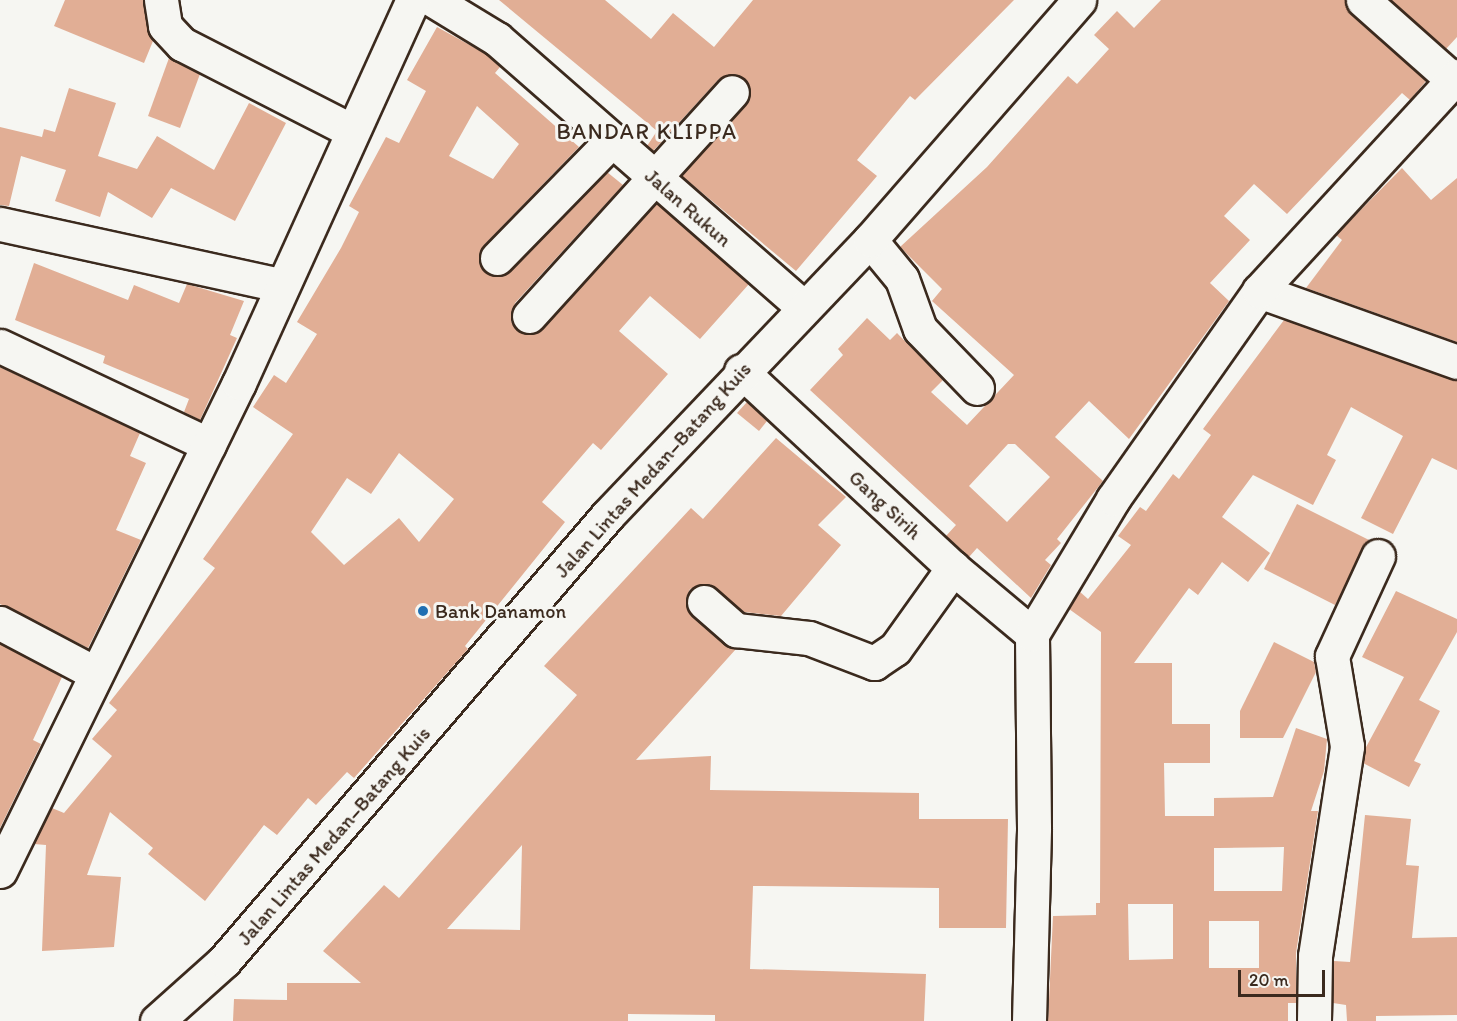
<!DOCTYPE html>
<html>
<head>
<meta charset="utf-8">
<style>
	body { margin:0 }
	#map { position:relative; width:1457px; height:1021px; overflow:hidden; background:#f6f6f2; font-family:Itim,sans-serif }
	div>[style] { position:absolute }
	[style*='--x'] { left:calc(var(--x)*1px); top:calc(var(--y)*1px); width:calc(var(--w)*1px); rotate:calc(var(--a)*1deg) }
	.building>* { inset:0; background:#e1ae95 }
	.roads { filter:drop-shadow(2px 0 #3b2a1e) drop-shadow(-2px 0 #3b2a1e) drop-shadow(0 2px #3b2a1e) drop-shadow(0 -2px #3b2a1e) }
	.minor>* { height:33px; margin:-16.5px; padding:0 16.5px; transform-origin:16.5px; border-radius:16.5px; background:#f6f6f2 }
	.trunk>* { height:33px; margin:-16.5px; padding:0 16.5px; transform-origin:16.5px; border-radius:16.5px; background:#f6f6f2 }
	.dots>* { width:16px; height:16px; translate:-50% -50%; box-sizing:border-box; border:3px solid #f6f6f2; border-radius:50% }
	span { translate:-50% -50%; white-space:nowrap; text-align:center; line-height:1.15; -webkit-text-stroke:6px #f6f6f2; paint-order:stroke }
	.street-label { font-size:20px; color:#3b2a1e }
	.poi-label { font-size:20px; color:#3b2a1e }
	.left { translate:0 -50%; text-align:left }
	.quarter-label { font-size:22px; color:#3b2a1e; letter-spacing:1.5px }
	.scale { position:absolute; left:1238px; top:970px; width:87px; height:27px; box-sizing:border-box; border:3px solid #3b2a1e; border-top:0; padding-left:8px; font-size:18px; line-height:21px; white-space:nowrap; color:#3b2a1e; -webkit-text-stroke:4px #f6f6f2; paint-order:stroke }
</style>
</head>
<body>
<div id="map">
	<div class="building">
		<div style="clip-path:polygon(65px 0,143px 0,153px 41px,144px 63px,54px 26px)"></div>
		<div style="clip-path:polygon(499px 0,605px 0,651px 39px,673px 13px,714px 47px,753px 0,1014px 0,915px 100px,910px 96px,857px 160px,877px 176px,796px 271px,682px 176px,746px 104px,750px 87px,745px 79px,735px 74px,719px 79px,653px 151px,647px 146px,657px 131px)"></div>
		<div style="clip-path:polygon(evenodd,1161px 0,1345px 0,1351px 14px,1426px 81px,1410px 100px,1402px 93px,1287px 214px,1254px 184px,1224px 216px,1250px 240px,1210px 283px,1229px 301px,1129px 439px,1089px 401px,1055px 437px,1103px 481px,1057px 539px,1061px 543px,1045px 560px,1051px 565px,1031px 598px,977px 548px,969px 557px,946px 536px,956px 525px,810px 390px,843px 355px,838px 349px,867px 318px,890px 340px,897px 333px,943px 380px,931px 392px,967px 425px,1014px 375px,932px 301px,942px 289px,900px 247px,987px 167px,1068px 76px,1077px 84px,1109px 49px,1094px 35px,1117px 11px,1134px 28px,1161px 0,1008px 444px,1015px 444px,1050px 477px,1007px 522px,969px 486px,1008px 444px)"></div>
		<div style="clip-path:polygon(1391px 0,1457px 0,1457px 37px,1446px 49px)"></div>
		<div style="clip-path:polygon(evenodd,437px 27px,486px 54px,500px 67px,495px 73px,579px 147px,484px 245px,479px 262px,484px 272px,502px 276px,510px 271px,607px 172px,623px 185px,515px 303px,511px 321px,517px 330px,534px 334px,543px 329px,656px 203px,749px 284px,700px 339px,650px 296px,619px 331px,668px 374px,601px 450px,593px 443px,542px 502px,565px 522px,465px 646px,468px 649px,354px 778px,347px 772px,316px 805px,308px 798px,277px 835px,264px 825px,205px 901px,148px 854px,153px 848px,110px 812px,87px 875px,121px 877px,114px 947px,42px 951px,46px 845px,34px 844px,52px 808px,64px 813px,112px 756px,92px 739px,117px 710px,109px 703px,215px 568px,203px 559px,293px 434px,253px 407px,274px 375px,286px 383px,317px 334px,297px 322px,341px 248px,359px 212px,349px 206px,386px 137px,399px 143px,426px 91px,407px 80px,437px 27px,477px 106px,519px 144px,493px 179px,449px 156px,477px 106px,437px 27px,399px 453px,454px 499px,419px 542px,399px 518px,344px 565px,311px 532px,347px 478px,371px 494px,399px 453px)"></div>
		<div style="clip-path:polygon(169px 58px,200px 74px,180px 128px,148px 116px)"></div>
		<div style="clip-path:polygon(69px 88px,116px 103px,98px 156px,137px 169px,157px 136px,214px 170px,249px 103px,286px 123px,235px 221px,171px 188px,152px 218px,108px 192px,100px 217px,55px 201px,66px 170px,21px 156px,9px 206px,0 205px,0 127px,42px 137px,44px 129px,55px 132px)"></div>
		<div style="clip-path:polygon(1402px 168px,1431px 200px,1457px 178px,1457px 342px,1306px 288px,1342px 240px,1336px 235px)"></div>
		<div style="clip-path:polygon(34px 263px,128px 300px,134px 285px,179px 303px,187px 284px,244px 301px,230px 335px,237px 338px,200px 420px,184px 412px,189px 399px,103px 363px,105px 356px,15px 320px)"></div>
		<div style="clip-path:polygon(evenodd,1284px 320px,1457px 380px,1457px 470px,1432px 458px,1393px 534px,1361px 518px,1403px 436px,1351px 407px,1327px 455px,1336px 460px,1313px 505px,1253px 475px,1222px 517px,1270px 553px,1248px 582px,1222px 562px,1198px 595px,1189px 588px,1134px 663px,1172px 663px,1172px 724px,1210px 724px,1210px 763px,1164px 763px,1165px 816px,1214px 816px,1214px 798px,1273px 797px,1296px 728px,1327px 739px,1324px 771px,1311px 811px,1318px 811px,1296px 953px,1296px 1003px,1288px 1003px,1288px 1021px,1048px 1021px,1053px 916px,1096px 915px,1096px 903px,1100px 903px,1101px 632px,1069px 609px,1079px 591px,1088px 599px,1131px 545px,1118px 536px,1140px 507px,1146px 511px,1173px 474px,1179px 479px,1211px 435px,1203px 429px,1284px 320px,1284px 847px,1282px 891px,1214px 891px,1214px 848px,1284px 847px,1284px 320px,1128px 904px,1173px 904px,1173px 959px,1129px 960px,1128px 904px,1284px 320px,1209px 921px,1259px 921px,1259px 968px,1209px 968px,1209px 921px)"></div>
		<div style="clip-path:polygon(0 367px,140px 433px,130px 456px,146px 463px,116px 530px,141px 540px,88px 648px,0 604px)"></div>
		<div style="clip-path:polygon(747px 402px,767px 421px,759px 431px,737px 413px)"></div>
		<div style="clip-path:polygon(evenodd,776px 438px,846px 497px,818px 525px,841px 545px,781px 616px,744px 612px,708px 584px,690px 589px,686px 599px,691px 616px,736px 649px,636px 760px,711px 756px,710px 790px,919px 793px,919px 819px,1008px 819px,1006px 928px,939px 928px,939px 888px,753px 886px,750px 969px,926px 974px,924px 1021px,715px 1021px,715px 1015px,628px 1014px,628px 1021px,233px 1021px,234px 999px,287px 1000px,287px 983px,361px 983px,323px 951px,384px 885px,399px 898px,577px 695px,544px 666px,691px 508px,703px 519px,776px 438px,522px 845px,520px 930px,447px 929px,522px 845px)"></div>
		<div style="clip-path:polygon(1297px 504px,1369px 540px,1335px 605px,1264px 569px)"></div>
		<div style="clip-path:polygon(1396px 591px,1457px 619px,1457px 632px,1419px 700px,1440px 711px,1414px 761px,1421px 764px,1409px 787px,1363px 763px,1365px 749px,1404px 677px,1362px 657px)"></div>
		<div style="clip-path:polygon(1274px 642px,1314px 662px,1316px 672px,1283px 738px,1240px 738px,1240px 711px)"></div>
		<div style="clip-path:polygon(0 644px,62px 677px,33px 740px,41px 744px,0 828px)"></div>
		<div style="clip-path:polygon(1365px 815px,1411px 819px,1406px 865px,1419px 866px,1412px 938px,1457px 937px,1457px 1015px,1376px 1016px,1376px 1021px,1347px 1021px,1346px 1005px,1333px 1003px,1334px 961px,1350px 962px)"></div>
	</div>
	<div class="roads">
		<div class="minor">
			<div style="--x:161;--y:0;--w:26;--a:81"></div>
			<div style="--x:165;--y:26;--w:25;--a:47"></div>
			<div style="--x:182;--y:44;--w:191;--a:27.1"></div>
			<div style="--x:433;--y:0;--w:75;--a:31.4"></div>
			<div style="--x:497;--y:39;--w:405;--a:41.2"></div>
			<div style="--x:1363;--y:0;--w:120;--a:41.6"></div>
			<div style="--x:0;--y:224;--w:287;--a:12.3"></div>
			<div style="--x:870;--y:240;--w:50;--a:50.6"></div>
			<div style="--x:902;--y:279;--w:53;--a:70.2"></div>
			<div style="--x:920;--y:329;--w:82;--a:46"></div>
			<div style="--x:497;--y:258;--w:165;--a:-45.7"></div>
			<div style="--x:1259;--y:291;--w:210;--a:19.7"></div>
			<div style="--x:529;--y:316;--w:302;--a:-47.8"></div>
			<div style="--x:0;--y:346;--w:231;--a:25.3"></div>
			<div style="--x:741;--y:371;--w:289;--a:42.9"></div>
			<div style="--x:953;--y:568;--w:103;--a:39.9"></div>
			<div style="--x:704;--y:602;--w:43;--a:41.2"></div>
			<div style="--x:736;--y:630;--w:73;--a:6.3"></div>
			<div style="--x:809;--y:638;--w:70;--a:21"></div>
			<div style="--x:874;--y:663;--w:25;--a:-34"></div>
			<div style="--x:895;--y:649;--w:100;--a:-54.4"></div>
			<div style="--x:0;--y:623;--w:105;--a:27.8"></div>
			<div style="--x:0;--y:871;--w:543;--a:-63.91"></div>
			<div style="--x:239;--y:383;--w:421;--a:-65.6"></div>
			<div style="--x:1029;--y:1021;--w:193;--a:-88.5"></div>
			<div style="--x:1034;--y:828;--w:194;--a:-90.6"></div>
			<div style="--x:1032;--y:634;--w:157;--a:-59"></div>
			<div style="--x:1113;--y:499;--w:254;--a:-54.9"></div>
			<div style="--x:1259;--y:291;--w:292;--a:-47.4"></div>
			<div style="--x:1314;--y:1021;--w:65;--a:-89.1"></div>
			<div style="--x:1315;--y:956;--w:212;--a:-81.3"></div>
			<div style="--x:1347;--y:746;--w:91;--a:-99.5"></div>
			<div style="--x:1332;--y:656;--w:110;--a:-65.3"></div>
		</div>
		<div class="trunk">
			<div style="--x:157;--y:1021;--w:90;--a:-41.8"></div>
			<div style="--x:224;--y:961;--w:587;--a:-49.28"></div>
			<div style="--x:607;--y:516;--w:381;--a:-46.4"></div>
			<div style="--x:870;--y:240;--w:318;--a:-48.9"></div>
		</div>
	</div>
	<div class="dots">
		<div style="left:423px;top:611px;background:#1f6fb2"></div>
	</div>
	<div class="street-label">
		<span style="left:688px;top:208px;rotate:41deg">Jalan Rukun</span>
		<span style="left:653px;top:470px;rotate:-48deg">Jalan Lintas Medan–Batang Kuis</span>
		<span style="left:885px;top:505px;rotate:43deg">Gang Sirih</span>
		<span style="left:334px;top:836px;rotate:-49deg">Jalan Lintas Medan–Batang Kuis</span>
	</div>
	<div class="poi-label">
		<span class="left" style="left:435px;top:611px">Bank Danamon</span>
	</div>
	<div class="quarter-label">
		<span style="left:647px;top:132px">BANDAR KLIPPA</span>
	</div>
	<div class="scale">20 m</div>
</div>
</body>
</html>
